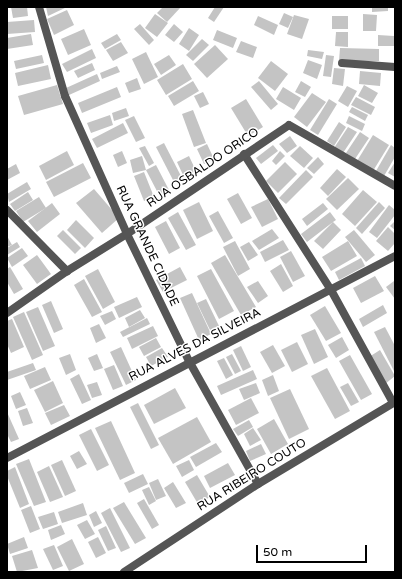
<!DOCTYPE html>
<html>
<head>
<meta charset="utf-8">
<style>
	body { margin:0 }
	#map { position:relative; width:402px; height:579px; overflow:hidden; background:#fff; font-family:"Varela Round",sans-serif }
	div>[style] { position:absolute }
	[style*='--x'] { left:calc(var(--x)*1px); top:calc(var(--y)*1px); width:calc(var(--w)*1px); rotate:calc(var(--a)*1deg) }
	.building>* { inset:0; background:#c4c4c4 }
	.minor>* { height:8px; margin:-4px; padding:0 4px; transform-origin:4px; border-radius:4px; background:#555 }
	span { translate:-50% -50%; white-space:nowrap; text-align:center; line-height:1.15; -webkit-text-stroke:3px #fff; paint-order:stroke }
	.street-label { font-size:12px; color:#000 }
	.frame { position:absolute; inset:0; border:8px solid #000; pointer-events:none }
	.scale { position:absolute; left:256px; top:545px; width:111px; height:18px; box-sizing:border-box; border:2px solid #000; border-top:0; padding-left:5px; font-size:12px; line-height:14px; white-space:nowrap; color:#000; -webkit-text-stroke:3px #fff; paint-order:stroke }
</style>
</head>
<body>
<div id="map">
	<div class="building">
		<div style="clip-path:polygon(11px 7px,27px 7px,28px 16px,13px 18px)"></div>
		<div style="clip-path:polygon(46px 7px,67px 7px,48px 16px)"></div>
		<div style="clip-path:polygon(163px 7px,181px 7px,167px 22px,157px 13px)"></div>
		<div style="clip-path:polygon(215px 7px,224px 7px,214px 22px,208px 18px)"></div>
		<div style="clip-path:polygon(372px 7px,388px 7px,388px 11px,372px 12px)"></div>
		<div style="clip-path:polygon(67px 10px,74px 25px,54px 35px,47px 19px)"></div>
		<div style="clip-path:polygon(284px 13px,293px 17px,288px 28px,279px 24px)"></div>
		<div style="clip-path:polygon(155px 14px,168px 23px,157px 37px,145px 28px)"></div>
		<div style="clip-path:polygon(363px 14px,377px 15px,376px 31px,363px 31px)"></div>
		<div style="clip-path:polygon(294px 15px,309px 19px,302px 39px,287px 34px)"></div>
		<div style="clip-path:polygon(258px 16px,278px 25px,274px 35px,254px 25px)"></div>
		<div style="clip-path:polygon(332px 16px,348px 16px,348px 29px,332px 29px)"></div>
		<div style="clip-path:polygon(34px 20px,35px 32px,7px 34px,7px 22px)"></div>
		<div style="clip-path:polygon(140px 24px,154px 40px,149px 45px,134px 29px)"></div>
		<div style="clip-path:polygon(174px 24px,183px 32px,174px 42px,165px 35px)"></div>
		<div style="clip-path:polygon(189px 28px,199px 35px,189px 51px,179px 44px)"></div>
		<div style="clip-path:polygon(84px 29px,91px 45px,68px 55px,61px 39px)"></div>
		<div style="clip-path:polygon(217px 30px,237px 38px,233px 48px,213px 40px)"></div>
		<div style="clip-path:polygon(336px 32px,348px 32px,348px 47px,335px 46px)"></div>
		<div style="clip-path:polygon(31px 34px,33px 45px,7px 49px,7px 38px)"></div>
		<div style="clip-path:polygon(117px 34px,121px 40px,105px 49px,101px 43px)"></div>
		<div style="clip-path:polygon(378px 35px,394px 36px,394px 46px,378px 46px)"></div>
		<div style="clip-path:polygon(202px 39px,209px 45px,193px 61px,186px 55px)"></div>
		<div style="clip-path:polygon(241px 41px,257px 47px,253px 58px,236px 52px)"></div>
		<div style="clip-path:polygon(121px 42px,128px 53px,113px 61px,106px 50px)"></div>
		<div style="clip-path:polygon(215px 45px,228px 59px,207px 78px,194px 64px)"></div>
		<div style="clip-path:polygon(340px 48px,379px 49px,379px 61px,339px 61px)"></div>
		<div style="clip-path:polygon(92px 49px,96px 58px,67px 72px,62px 64px)"></div>
		<div style="clip-path:polygon(308px 50px,324px 52px,322px 59px,307px 56px)"></div>
		<div style="clip-path:polygon(146px 52px,158px 77px,144px 84px,132px 59px)"></div>
		<div style="clip-path:polygon(42px 55px,44px 63px,16px 69px,14px 61px)"></div>
		<div style="clip-path:polygon(169px 55px,176px 65px,161px 75px,154px 64px)"></div>
		<div style="clip-path:polygon(326px 55px,334px 56px,331px 77px,323px 76px)"></div>
		<div style="clip-path:polygon(308px 60px,322px 65px,317px 79px,303px 73px)"></div>
		<div style="clip-path:polygon(271px 61px,288px 74px,275px 91px,258px 78px)"></div>
		<div style="clip-path:polygon(92px 63px,95px 70px,78px 78px,74px 71px)"></div>
		<div style="clip-path:polygon(183px 64px,192px 79px,166px 95px,157px 80px)"></div>
		<div style="clip-path:polygon(48px 65px,51px 79px,18px 86px,15px 73px)"></div>
		<div style="clip-path:polygon(117px 66px,120px 72px,102px 79px,100px 73px)"></div>
		<div style="clip-path:polygon(334px 68px,345px 69px,343px 86px,332px 84px)"></div>
		<div style="clip-path:polygon(360px 71px,381px 73px,380px 86px,359px 84px)"></div>
		<div style="clip-path:polygon(97px 74px,100px 81px,69px 95px,66px 88px)"></div>
		<div style="clip-path:polygon(137px 78px,141px 89px,129px 93px,125px 83px)"></div>
		<div style="clip-path:polygon(193px 81px,199px 91px,174px 106px,168px 96px)"></div>
		<div style="clip-path:polygon(259px 81px,278px 104px,271px 110px,251px 87px)"></div>
		<div style="clip-path:polygon(301px 81px,311px 87px,305px 97px,295px 92px)"></div>
		<div style="clip-path:polygon(57px 85px,63px 104px,24px 115px,18px 96px)"></div>
		<div style="clip-path:polygon(364px 85px,378px 93px,372px 103px,358px 96px)"></div>
		<div style="clip-path:polygon(347px 86px,357px 91px,348px 107px,338px 101px)"></div>
		<div style="clip-path:polygon(117px 87px,121px 97px,82px 113px,78px 103px)"></div>
		<div style="clip-path:polygon(283px 87px,301px 98px,294px 110px,276px 99px)"></div>
		<div style="clip-path:polygon(203px 92px,209px 104px,200px 108px,194px 96px)"></div>
		<div style="clip-path:polygon(312px 93px,326px 102px,307px 127px,294px 117px)"></div>
		<div style="clip-path:polygon(356px 97px,375px 107px,371px 115px,351px 105px)"></div>
		<div style="clip-path:polygon(246px 99px,263px 127px,248px 136px,231px 108px)"></div>
		<div style="clip-path:polygon(329px 99px,337px 104px,318px 135px,310px 130px)"></div>
		<div style="clip-path:polygon(352px 107px,368px 115px,365px 121px,349px 112px)"></div>
		<div style="clip-path:polygon(126px 108px,129px 116px,114px 121px,112px 113px)"></div>
		<div style="clip-path:polygon(193px 110px,206px 143px,194px 147px,182px 114px)"></div>
		<div style="clip-path:polygon(110px 115px,113px 125px,91px 133px,87px 123px)"></div>
		<div style="clip-path:polygon(134px 116px,145px 138px,136px 142px,125px 120px)"></div>
		<div style="clip-path:polygon(349px 116px,365px 124px,362px 131px,346px 123px)"></div>
		<div style="clip-path:polygon(339px 122px,346px 127px,334px 146px,327px 141px)"></div>
		<div style="clip-path:polygon(123px 123px,128px 133px,97px 148px,92px 139px)"></div>
		<div style="clip-path:polygon(348px 127px,357px 132px,343px 153px,334px 148px)"></div>
		<div style="clip-path:polygon(360px 132px,369px 138px,355px 159px,346px 153px)"></div>
		<div style="clip-path:polygon(373px 135px,389px 145px,373px 171px,357px 161px)"></div>
		<div style="clip-path:polygon(290px 136px,297px 146px,287px 153px,279px 144px)"></div>
		<div style="clip-path:polygon(164px 143px,182px 178px,174px 182px,156px 147px)"></div>
		<div style="clip-path:polygon(207px 144px,214px 159px,204px 164px,197px 149px)"></div>
		<div style="clip-path:polygon(273px 145px,278px 151px,261px 164px,256px 158px)"></div>
		<div style="clip-path:polygon(391px 145px,395px 148px,395px 157px,384px 176px,376px 171px)"></div>
		<div style="clip-path:polygon(145px 146px,154px 163px,149px 166px,139px 148px)"></div>
		<div style="clip-path:polygon(300px 146px,313px 158px,304px 168px,290px 156px)"></div>
		<div style="clip-path:polygon(67px 151px,74px 165px,46px 180px,39px 166px)"></div>
		<div style="clip-path:polygon(122px 151px,127px 163px,118px 167px,113px 155px)"></div>
		<div style="clip-path:polygon(280px 151px,285px 156px,276px 165px,272px 161px)"></div>
		<div style="clip-path:polygon(142px 156px,146px 170px,133px 173px,130px 160px)"></div>
		<div style="clip-path:polygon(189px 156px,196px 171px,184px 177px,177px 162px)"></div>
		<div style="clip-path:polygon(318px 157px,324px 164px,314px 174px,307px 168px)"></div>
		<div style="clip-path:polygon(285px 162px,297px 174px,278px 193px,266px 181px)"></div>
		<div style="clip-path:polygon(395px 162px,395px 177px,388px 173px)"></div>
		<div style="clip-path:polygon(83px 163px,91px 178px,54px 197px,46px 182px)"></div>
		<div style="clip-path:polygon(16px 164px,20px 173px,7px 180px,7px 169px)"></div>
		<div style="clip-path:polygon(156px 165px,169px 190px,159px 195px,146px 170px)"></div>
		<div style="clip-path:polygon(337px 169px,346px 177px,328px 196px,320px 188px)"></div>
		<div style="clip-path:polygon(306px 170px,313px 177px,286px 204px,279px 198px)"></div>
		<div style="clip-path:polygon(144px 172px,154px 197px,144px 201px,134px 176px)"></div>
		<div style="clip-path:polygon(348px 178px,359px 189px,337px 210px,326px 199px)"></div>
		<div style="clip-path:polygon(27px 182px,31px 189px,9px 202px,7px 194px)"></div>
		<div style="clip-path:polygon(94px 189px,119px 218px,102px 233px,76px 203px)"></div>
		<div style="clip-path:polygon(363px 190px,377px 202px,355px 226px,342px 214px)"></div>
		<div style="clip-path:polygon(28px 192px,33px 200px,15px 211px,10px 204px)"></div>
		<div style="clip-path:polygon(238px 193px,252px 218px,241px 224px,227px 199px)"></div>
		<div style="clip-path:polygon(39px 197px,46px 208px,23px 222px,16px 211px)"></div>
		<div style="clip-path:polygon(268px 199px,278px 219px,262px 227px,251px 207px)"></div>
		<div style="clip-path:polygon(199px 202px,213px 231px,197px 239px,183px 210px)"></div>
		<div style="clip-path:polygon(379px 202px,385px 208px,362px 234px,356px 228px)"></div>
		<div style="clip-path:polygon(52px 203px,60px 214px,37px 232px,28px 221px)"></div>
		<div style="clip-path:polygon(323px 203px,328px 209px,307px 226px,302px 219px)"></div>
		<div style="clip-path:polygon(389px 205px,395px 210px,395px 215px,377px 238px,369px 232px)"></div>
		<div style="clip-path:polygon(218px 211px,233px 238px,224px 243px,209px 216px)"></div>
		<div style="clip-path:polygon(178px 212px,196px 245px,186px 250px,168px 218px)"></div>
		<div style="clip-path:polygon(330px 212px,336px 220px,333px 222px,341px 230px,323px 249px,314px 241px,333px 222px,307px 242px,301px 234px)"></div>
		<div style="clip-path:polygon(76px 220px,94px 238px,85px 248px,67px 230px)"></div>
		<div style="clip-path:polygon(166px 221px,180px 248px,169px 254px,155px 227px)"></div>
		<div style="clip-path:polygon(395px 221px,395px 230px,390px 226px)"></div>
		<div style="clip-path:polygon(388px 227px,395px 234px,395px 243px,388px 251px,376px 241px)"></div>
		<div style="clip-path:polygon(272px 229px,279px 238px,259px 250px,252px 241px)"></div>
		<div style="clip-path:polygon(63px 230px,81px 248px,75px 254px,57px 236px)"></div>
		<div style="clip-path:polygon(354px 230px,375px 255px,366px 262px,345px 237px)"></div>
		<div style="clip-path:polygon(7px 236px,12px 245px,7px 247px)"></div>
		<div style="clip-path:polygon(283px 240px,289px 250px,265px 262px,260px 252px)"></div>
		<div style="clip-path:polygon(235px 241px,250px 269px,238px 276px,223px 247px)"></div>
		<div style="clip-path:polygon(348px 241px,357px 256px,331px 271px,322px 257px)"></div>
		<div style="clip-path:polygon(17px 242px,20px 247px,7px 255px,7px 248px)"></div>
		<div style="clip-path:polygon(249px 242px,258px 255px,248px 261px,240px 247px)"></div>
		<div style="clip-path:polygon(22px 248px,28px 256px,12px 267px,7px 258px)"></div>
		<div style="clip-path:polygon(291px 251px,305px 276px,293px 282px,280px 257px)"></div>
		<div style="clip-path:polygon(37px 255px,51px 274px,37px 284px,23px 265px)"></div>
		<div style="clip-path:polygon(225px 255px,256px 307px,241px 315px,211px 263px)"></div>
		<div style="clip-path:polygon(361px 258px,365px 266px,339px 280px,335px 272px)"></div>
		<div style="clip-path:polygon(281px 264px,293px 286px,283px 292px,270px 271px)"></div>
		<div style="clip-path:polygon(10px 267px,23px 289px,14px 294px,7px 282px,7px 269px)"></div>
		<div style="clip-path:polygon(180px 267px,187px 280px,163px 292px,156px 280px)"></div>
		<div style="clip-path:polygon(98px 269px,115px 302px,103px 309px,85px 276px)"></div>
		<div style="clip-path:polygon(211px 269px,234px 311px,219px 319px,197px 276px)"></div>
		<div style="clip-path:polygon(375px 276px,384px 291px,361px 303px,353px 288px)"></div>
		<div style="clip-path:polygon(84px 279px,102px 312px,92px 317px,74px 285px)"></div>
		<div style="clip-path:polygon(258px 281px,268px 296px,258px 303px,247px 287px)"></div>
		<div style="clip-path:polygon(394px 281px,395px 282px,395px 299px,386px 287px)"></div>
		<div style="clip-path:polygon(192px 293px,211px 334px,199px 340px,180px 298px)"></div>
		<div style="clip-path:polygon(137px 297px,142px 307px,119px 318px,114px 307px)"></div>
		<div style="clip-path:polygon(206px 299px,219px 326px,210px 330px,197px 303px)"></div>
		<div style="clip-path:polygon(51px 301px,63px 329px,54px 333px,42px 305px)"></div>
		<div style="clip-path:polygon(383px 305px,387px 313px,363px 327px,359px 319px)"></div>
		<div style="clip-path:polygon(325px 306px,341px 333px,326px 341px,310px 315px)"></div>
		<div style="clip-path:polygon(38px 307px,55px 346px,43px 351px,26px 312px)"></div>
		<div style="clip-path:polygon(140px 310px,145px 318px,129px 327px,125px 318px)"></div>
		<div style="clip-path:polygon(112px 311px,116px 319px,105px 325px,100px 316px)"></div>
		<div style="clip-path:polygon(24px 312px,43px 355px,32px 360px,13px 317px)"></div>
		<div style="clip-path:polygon(147px 318px,150px 324px,123px 337px,120px 332px)"></div>
		<div style="clip-path:polygon(12px 319px,24px 347px,11px 353px,7px 344px,7px 321px)"></div>
		<div style="clip-path:polygon(99px 324px,106px 338px,96px 343px,90px 328px)"></div>
		<div style="clip-path:polygon(153px 326px,158px 336px,132px 349px,127px 338px)"></div>
		<div style="clip-path:polygon(385px 327px,395px 346px,395px 373px,374px 332px)"></div>
		<div style="clip-path:polygon(315px 329px,328px 357px,314px 364px,301px 335px)"></div>
		<div style="clip-path:polygon(342px 337px,349px 350px,336px 358px,328px 345px)"></div>
		<div style="clip-path:polygon(156px 338px,161px 347px,144px 356px,139px 347px)"></div>
		<div style="clip-path:polygon(297px 342px,308px 364px,292px 372px,281px 350px)"></div>
		<div style="clip-path:polygon(273px 345px,285px 366px,272px 373px,260px 352px)"></div>
		<div style="clip-path:polygon(241px 346px,251px 367px,243px 371px,233px 350px)"></div>
		<div style="clip-path:polygon(121px 347px,136px 380px,126px 385px,110px 352px)"></div>
		<div style="clip-path:polygon(162px 348px,168px 357px,151px 366px,146px 357px)"></div>
		<div style="clip-path:polygon(380px 350px,395px 376px,385px 384px,369px 357px)"></div>
		<div style="clip-path:polygon(70px 354px,76px 370px,66px 375px,59px 358px)"></div>
		<div style="clip-path:polygon(97px 354px,103px 368px,94px 371px,88px 358px)"></div>
		<div style="clip-path:polygon(232px 354px,241px 371px,235px 374px,226px 357px)"></div>
		<div style="clip-path:polygon(350px 355px,372px 394px,361px 400px,339px 361px)"></div>
		<div style="clip-path:polygon(224px 358px,233px 375px,226px 379px,217px 361px)"></div>
		<div style="clip-path:polygon(33px 363px,36px 370px,7px 380px,7px 372px)"></div>
		<div style="clip-path:polygon(114px 365px,123px 386px,113px 390px,104px 369px)"></div>
		<div style="clip-path:polygon(45px 367px,51px 380px,30px 389px,24px 376px)"></div>
		<div style="clip-path:polygon(327px 368px,350px 411px,335px 419px,311px 376px)"></div>
		<div style="clip-path:polygon(253px 370px,257px 379px,221px 395px,217px 386px)"></div>
		<div style="clip-path:polygon(79px 374px,91px 400px,82px 404px,70px 379px)"></div>
		<div style="clip-path:polygon(273px 375px,279px 391px,268px 396px,262px 380px)"></div>
		<div style="clip-path:polygon(53px 381px,63px 403px,45px 412px,34px 390px)"></div>
		<div style="clip-path:polygon(97px 382px,102px 395px,92px 398px,87px 385px)"></div>
		<div style="clip-path:polygon(256px 383px,260px 393px,244px 400px,239px 389px)"></div>
		<div style="clip-path:polygon(348px 383px,359px 402px,351px 406px,340px 387px)"></div>
		<div style="clip-path:polygon(175px 388px,186px 408px,154px 424px,144px 405px)"></div>
		<div style="clip-path:polygon(290px 389px,309px 429px,289px 439px,270px 398px)"></div>
		<div style="clip-path:polygon(20px 392px,26px 405px,16px 409px,11px 396px)"></div>
		<div style="clip-path:polygon(251px 398px,259px 413px,236px 425px,228px 410px)"></div>
		<div style="clip-path:polygon(138px 403px,159px 445px,151px 449px,130px 407px)"></div>
		<div style="clip-path:polygon(64px 405px,70px 416px,51px 425px,45px 413px)"></div>
		<div style="clip-path:polygon(27px 408px,33px 423px,23px 426px,18px 411px)"></div>
		<div style="clip-path:polygon(7px 412px,19px 439px,11px 442px,7px 434px)"></div>
		<div style="clip-path:polygon(197px 417px,211px 442px,173px 464px,158px 438px)"></div>
		<div style="clip-path:polygon(274px 419px,288px 444px,271px 454px,257px 429px)"></div>
		<div style="clip-path:polygon(249px 420px,253px 427px,238px 436px,233px 429px)"></div>
		<div style="clip-path:polygon(111px 421px,135px 473px,120px 480px,95px 428px)"></div>
		<div style="clip-path:polygon(253px 428px,261px 440px,250px 446px,244px 434px)"></div>
		<div style="clip-path:polygon(91px 429px,109px 465px,97px 471px,79px 435px)"></div>
		<div style="clip-path:polygon(216px 443px,222px 452px,196px 467px,190px 457px)"></div>
		<div style="clip-path:polygon(261px 444px,266px 454px,250px 461px,246px 451px)"></div>
		<div style="clip-path:polygon(79px 451px,87px 464px,77px 469px,70px 456px)"></div>
		<div style="clip-path:polygon(29px 459px,46px 502px,34px 506px,16px 464px)"></div>
		<div style="clip-path:polygon(62px 460px,76px 491px,65px 496px,51px 465px)"></div>
		<div style="clip-path:polygon(189px 460px,194px 470px,182px 477px,176px 466px)"></div>
		<div style="clip-path:polygon(228px 463px,235px 475px,210px 488px,204px 476px)"></div>
		<div style="clip-path:polygon(49px 466px,63px 497px,50px 502px,37px 472px)"></div>
		<div style="clip-path:polygon(15px 467px,29px 504px,20px 508px,7px 476px,7px 471px)"></div>
		<div style="clip-path:polygon(143px 474px,148px 484px,129px 493px,124px 483px)"></div>
		<div style="clip-path:polygon(197px 475px,210px 497px,198px 504px,185px 482px)"></div>
		<div style="clip-path:polygon(158px 479px,166px 496px,156px 500px,149px 483px)"></div>
		<div style="clip-path:polygon(173px 482px,186px 503px,176px 508px,164px 488px)"></div>
		<div style="clip-path:polygon(149px 487px,156px 501px,149px 505px,142px 490px)"></div>
		<div style="clip-path:polygon(144px 499px,159px 525px,152px 529px,137px 503px)"></div>
		<div style="clip-path:polygon(124px 502px,146px 538px,135px 544px,113px 508px)"></div>
		<div style="clip-path:polygon(83px 503px,87px 515px,62px 523px,58px 512px)"></div>
		<div style="clip-path:polygon(31px 506px,40px 529px,30px 533px,21px 510px)"></div>
		<div style="clip-path:polygon(110px 508px,130px 548px,121px 552px,101px 513px)"></div>
		<div style="clip-path:polygon(96px 511px,102px 523px,94px 527px,89px 515px)"></div>
		<div style="clip-path:polygon(54px 512px,58px 524px,43px 529px,38px 517px)"></div>
		<div style="clip-path:polygon(87px 520px,95px 534px,85px 539px,77px 525px)"></div>
		<div style="clip-path:polygon(61px 525px,65px 534px,51px 540px,48px 530px)"></div>
		<div style="clip-path:polygon(106px 526px,116px 548px,108px 551px,98px 530px)"></div>
		<div style="clip-path:polygon(24px 537px,28px 548px,10px 554px,7px 544px)"></div>
		<div style="clip-path:polygon(98px 537px,106px 553px,96px 558px,88px 542px)"></div>
		<div style="clip-path:polygon(72px 539px,84px 564px,69px 571px,57px 547px)"></div>
		<div style="clip-path:polygon(54px 545px,63px 566px,53px 570px,43px 549px)"></div>
		<div style="clip-path:polygon(32px 550px,38px 568px,17px 572px,12px 556px)"></div>
	</div>
	<div class="minor">
		<div style="--x:39;--y:7;--w:93;--a:73.7"></div>
		<div style="--x:65;--y:96;--w:151;--a:65.8"></div>
		<div style="--x:127;--y:234;--w:141;--a:64"></div>
		<div style="--x:189;--y:361;--w:141;--a:60.7"></div>
		<div style="--x:342;--y:63;--w:53;--a:4.3"></div>
		<div style="--x:244;--y:154;--w:161;--a:57.4"></div>
		<div style="--x:331;--y:290;--w:129;--a:61.2"></div>
		<div style="--x:7;--y:210;--w:86;--a:45.5"></div>
		<div style="--x:7;--y:313;--w:73;--a:-35"></div>
		<div style="--x:67;--y:271;--w:70;--a:-31.7"></div>
		<div style="--x:127;--y:234;--w:195;--a:-33.9"></div>
		<div style="--x:289;--y:125;--w:122;--a:29.9"></div>
		<div style="--x:7;--y:458;--w:437;--a:-27.5"></div>
		<div style="--x:124;--y:572;--w:160;--a:-33.3"></div>
		<div style="--x:258;--y:484;--w:160;--a:-30.9"></div>
	</div>
	<div class="street-label">
		<span style="left:203px;top:168px;rotate:-34deg">RUA OSBALDO ORICO</span>
		<span style="left:147px;top:246px;rotate:65deg">RUA GRANDE CIDADE</span>
		<span style="left:195px;top:345px;rotate:-27deg">RUA ALVES DA SILVEIRA</span>
		<span style="left:252px;top:475px;rotate:-32deg">RUA RIBEIRO COUTO</span>
	</div>
	<div class="frame"></div>
	<div class="scale">50 m</div>
</div>
</body>
</html>
